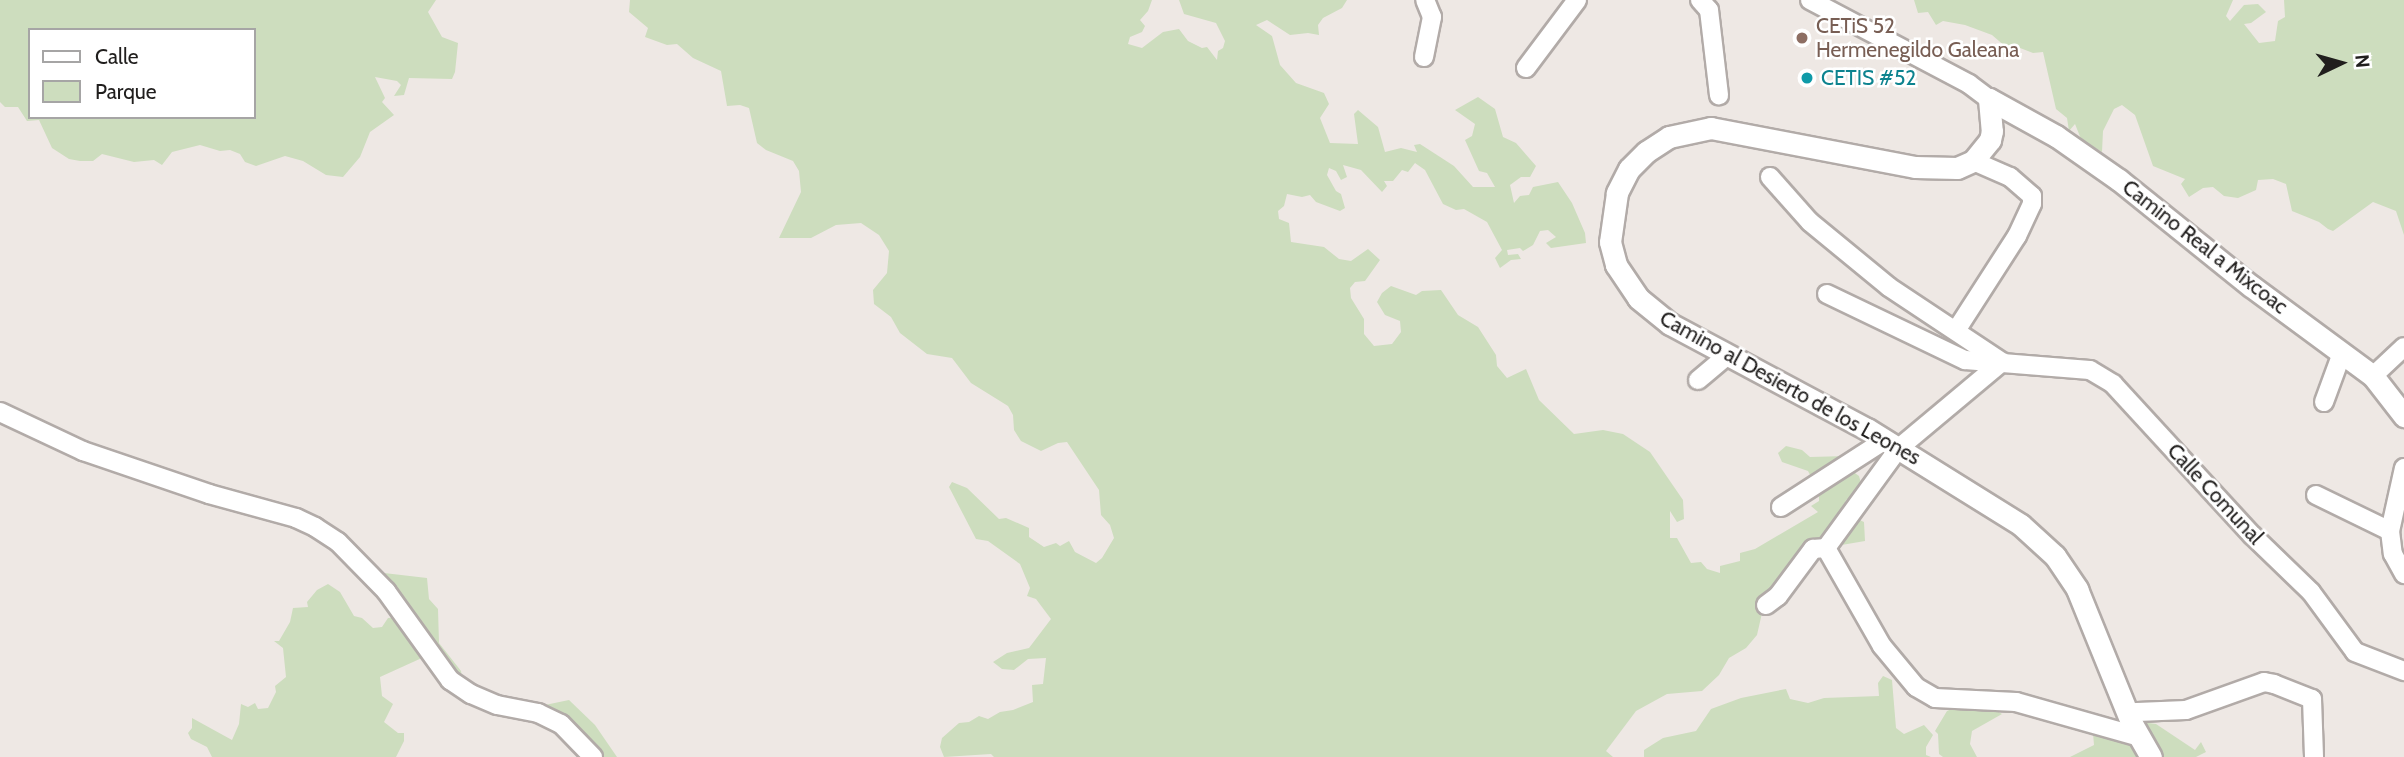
<!DOCTYPE html>
<html>
<head>
<meta charset="utf-8">
<style>
	body { margin:0 }
	#map { position:relative; width:2404px; height:757px; overflow:hidden; background:#eee8e4; font-family:Cabin,sans-serif }
	div>[style] { position:absolute }
	[style*='--x'] { left:calc(var(--x)*1px); top:calc(var(--y)*1px); width:calc(var(--w)*1px); rotate:calc(var(--a)*1deg) }
	.green>* { inset:0; background:#cdddbe }
	.roads { filter:drop-shadow(2px 0 #b2aba8) drop-shadow(-2px 0 #b2aba8) drop-shadow(0 2px #b2aba8) drop-shadow(0 -2px #b2aba8) }
	.minor>* { height:18px; margin:-9px; padding:0 9px; transform-origin:9px; border-radius:9px; background:#fff }
	.major>* { height:21px; margin:-10.5px; padding:0 10.5px; transform-origin:10.5px; border-radius:10.5px; background:#fff }
	.dots>* { width:19px; height:19px; translate:-50% -50%; box-sizing:border-box; border:4px solid #fff; border-radius:50% }
	span { translate:-50% -50%; white-space:nowrap; text-align:center; line-height:1.15; -webkit-text-stroke:5px #fff; paint-order:stroke }
	.education-label { font-size:21px; color:#785e54 }
	.left { translate:0 -50%; text-align:left }
	.culture-label { font-size:21px; color:#0d838f }
	.street-label { font-size:21px; color:#201e1d }
	.legend { position:absolute; left:28px; top:28px; width:228px; height:91px; box-sizing:border-box; background:#fff; border:2px solid #a6a5a5; margin:0; padding:9px 12px; list-style:none; font-size:21px; color:#201e1d }
	.legend li { display:flex; align-items:center; gap:14px; height:35px }
	.legend b { width:35px; border:2px solid #a6a5a5 }
	.north { position:absolute; left:2306px; top:28px; width:70px; height:70px; -webkit-text-stroke:5px #fff; paint-order:stroke; rotate:85deg; font-size:19px; font-weight:700; line-height:28px; text-align:center; color:#201e1d }
	.north::after { content:''; display:block; margin:auto; width:24px; height:32px; background:#201e1d; clip-path:polygon(50% 0,100% 100%,50% 72%,0 100%) }
</style>
</head>
<body>
<div id="map">
	<div class="green">
		<div style="clip-path:polygon(evenodd,0 0,436px 0,428px 12px,442px 37px,458px 43px,455px 72px,452px 79px,409px 78px,404px 95px,394px 96px,401px 85px,397px 81px,375px 77px,385px 98px,382px 102px,394px 115px,370px 132px,360px 157px,343px 177px,326px 175px,303px 161px,285px 156px,256px 166px,245px 162px,240px 154px,230px 150px,220px 151px,200px 145px,172px 152px,162px 165px,154px 160px,134px 162px,102px 154px,93px 161px,80px 161px,69px 159px,52px 148px,39px 120px,27px 121px,18px 107px,5px 107px,0 102px,0 0,30px 30px,254px 30px,254px 117px,30px 117px,30px 30px)"></div>
		<div style="clip-path:polygon(630px 0,1152px 0,1148px 11px,1140px 20px,1145px 26px,1142px 32px,1130px 37px,1128px 44px,1142px 48px,1163px 32px,1179px 29px,1188px 41px,1202px 48px,1207px 47px,1217px 60px,1218px 51px,1223px 48px,1225px 41px,1216px 23px,1184px 14px,1179px 0,1347px 0,1342px 8px,1323px 18px,1318px 25px,1319px 35px,1308px 33px,1290px 35px,1267px 20px,1256px 25px,1272px 36px,1280px 65px,1296px 83px,1324px 93px,1329px 104px,1320px 118px,1330px 143px,1358px 144px,1354px 114px,1358px 110px,1378px 127px,1385px 152px,1401px 148px,1417px 152px,1414px 145px,1420px 144px,1454px 166px,1473px 187px,1495px 187px,1487px 173px,1479px 171px,1465px 140px,1472px 136px,1475px 124px,1455px 110px,1478px 97px,1495px 109px,1503px 137px,1516px 143px,1536px 166px,1530px 177px,1521px 177px,1510px 185px,1514px 203px,1520px 196px,1529px 195px,1533px 187px,1558px 182px,1572px 203px,1585px 233px,1586px 243px,1551px 248px,1546px 243px,1556px 237px,1548px 230px,1540px 231px,1533px 245px,1523px 251px,1520px 248px,1507px 250px,1508px 255px,1518px 254px,1521px 259px,1511px 260px,1500px 268px,1495px 258px,1502px 250px,1487px 222px,1464px 209px,1456px 210px,1443px 204px,1425px 170px,1415px 163px,1408px 172px,1402px 170px,1393px 181px,1384px 181px,1387px 186px,1382px 192px,1361px 170px,1343px 165px,1347px 177px,1341px 180px,1336px 171px,1329px 168px,1327px 175px,1336px 191px,1341px 194px,1345px 208px,1340px 211px,1316px 202px,1310px 195px,1302px 197px,1287px 194px,1284px 206px,1278px 211px,1279px 219px,1289px 223px,1291px 242px,1324px 247px,1339px 259px,1351px 261px,1368px 249px,1380px 260px,1365px 281px,1355px 282px,1350px 288px,1351px 298px,1364px 319px,1364px 334px,1374px 346px,1392px 344px,1401px 332px,1400px 321px,1385px 315px,1377px 302px,1382px 293px,1391px 286px,1416px 295px,1422px 291px,1441px 290px,1458px 315px,1478px 327px,1496px 355px,1497px 366px,1507px 378px,1526px 369px,1539px 400px,1574px 434px,1603px 430px,1623px 434px,1650px 452px,1683px 500px,1684px 519px,1677px 522px,1670px 511px,1670px 538px,1677px 538px,1691px 563px,1701px 562px,1707px 569px,1720px 573px,1720px 566px,1740px 561px,1740px 553px,1755px 549px,1818px 512px,1811px 506px,1819px 501px,1819px 492px,1808px 471px,1782px 462px,1778px 453px,1786px 446px,1802px 450px,1810px 457px,1847px 456px,1848px 468px,1859px 476px,1863px 490px,1846px 500px,1842px 512px,1864px 522px,1865px 541px,1812px 550px,1765px 600px,1757px 635px,1746px 648px,1729px 658px,1719px 675px,1702px 691px,1667px 694px,1636px 711px,1606px 751px,1613px 757px,994px 757px,991px 754px,944px 757px,940px 747px,942px 738px,959px 723px,969px 722px,979px 716px,988px 719px,1000px 712px,1013px 710px,1033px 702px,1032px 685px,1043px 684px,1046px 658px,1028px 659px,1014px 670px,1002px 669px,993px 662px,1007px 653px,1029px 648px,1051px 619px,1036px 599px,1027px 596px,1030px 588px,1020px 564px,988px 541px,976px 539px,949px 487px,952px 482px,967px 488px,999px 519px,1006px 518px,1029px 528px,1029px 537px,1044px 547px,1056px 543px,1060px 546px,1069px 541px,1075px 552px,1096px 563px,1102px 558px,1114px 538px,1110px 525px,1101px 515px,1099px 490px,1067px 442px,1058px 443px,1041px 451px,1021px 441px,1014px 430px,1013px 415px,1008px 406px,971px 383px,952px 358px,927px 354px,900px 333px,891px 317px,874px 304px,873px 290px,887px 273px,889px 251px,879px 235px,861px 223px,836px 225px,811px 238px,779px 238px,801px 192px,799px 171px,793px 161px,766px 150px,757px 143px,749px 108px,740px 105px,727px 106px,721px 71px,693px 58px,677px 44px,667px 45px,645px 37px,648px 28px,629px 12px)"></div>
		<div style="clip-path:polygon(1914px 0,2233px 0,2226px 16px,2230px 21px,2244px 5px,2258px 4px,2266px 12px,2251px 23px,2244px 24px,2259px 43px,2275px 41px,2278px 21px,2285px 17px,2284px 0,2404px 0,2404px 235px,2396px 211px,2373px 202px,2333px 231px,2328px 229px,2319px 222px,2292px 211px,2286px 184px,2273px 179px,2258px 180px,2256px 190px,2238px 198px,2224px 196px,2213px 187px,2203px 188px,2189px 197px,2181px 184px,2185px 179px,2153px 166px,2135px 115px,2122px 105px,2114px 109px,2103px 131px,2102px 152px,2081px 139px,2075px 124px,2069px 131px,2067px 118px,2056px 109px,2043px 52px,2033px 53px,2015px 46px,2003px 55px,1996px 56px,1995px 51px,2006px 50px,2006px 47px,1992px 35px,1965px 25px,1943px 21px,1936px 25px,1928px 12px,1918px 13px)"></div>
		<div style="clip-path:polygon(384px 573px,427px 578px,429px 599px,438px 609px,439px 643px,461px 671px,464px 691px,424px 657px,380px 677px,382px 696px,393px 704px,384px 722px,398px 733px,404px 733px,404px 741px,396px 757px,212px 757px,207px 747px,191px 739px,188px 733px,192px 728px,192px 718px,232px 740px,239px 724px,241px 704px,248px 707px,255px 703px,258px 709px,268px 708px,276px 692px,275px 686px,286px 677px,283px 648px,274px 641px,279px 641px,290px 622px,293px 608px,308px 607px,307px 602px,317px 590px,328px 584px,340px 592px,354px 616px,362px 618px,373px 628px,382px 627px,388px 618px,400px 617px)"></div>
		<div style="clip-path:polygon(1883px 676px,1892px 680px,1896px 728px,1904px 734px,1924px 725px,1933px 735px,1926px 747px,1926px 755px,1931px 757px,1644px 757px,1644px 750px,1663px 738px,1696px 731px,1711px 709px,1741px 698px,1786px 689px,1790px 699px,1808px 703px,1824px 698px,1879px 696px,1878px 683px)"></div>
		<div style="clip-path:polygon(569px 700px,595px 725px,617px 757px,585px 757px,551px 723px,545px 705px)"></div>
		<div style="clip-path:polygon(1970px 701px,1980px 711px,1993px 709px,2002px 714px,1972px 731px,1970px 744px,1977px 757px,1943px 757px,1939px 754px,1938px 734px,1935px 731px,1947px 711px)"></div>
		<div style="clip-path:polygon(2129px 717px,2134px 721px,2156px 724px,2195px 750px,2201px 742px,2206px 752px,2196px 757px,2070px 757px,2094px 745px,2093px 733px)"></div>
	</div>
	<div class="roads">
		<div class="minor">
			<div style="--x:1700;--y:0;--w:13;--a:48"></div>
			<div style="--x:1709;--y:10;--w:86;--a:83.3"></div>
			<div style="--x:1810;--y:0;--w:180;--a:27.8"></div>
			<div style="--x:1969;--y:84;--w:25;--a:37"></div>
			<div style="--x:1424;--y:57;--w:41;--a:-78.7"></div>
			<div style="--x:1432;--y:17;--w:18;--a:-112"></div>
			<div style="--x:1526;--y:68;--w:85;--a:-53.1"></div>
			<div style="--x:1770;--y:177;--w:60;--a:48.4"></div>
			<div style="--x:1810;--y:222;--w:102;--a:39.4"></div>
			<div style="--x:1889;--y:287;--w:136;--a:33.6"></div>
			<div style="--x:1827;--y:294;--w:153;--a:25.6"></div>
			<div style="--x:1965;--y:360;--w:125;--a:4.6"></div>
			<div style="--x:2090;--y:370;--w:27;--a:31"></div>
			<div style="--x:2113;--y:384;--w:205;--a:47.4"></div>
			<div style="--x:2252;--y:535;--w:82;--a:44"></div>
			<div style="--x:2311;--y:592;--w:74;--a:53.7"></div>
			<div style="--x:2355;--y:652;--w:53;--a:21.2"></div>
			<div style="--x:1957;--y:329;--w:111;--a:-57.2"></div>
			<div style="--x:2017;--y:236;--w:35;--a:-65"></div>
			<div style="--x:2032;--y:204;--w:8;--a:-90"></div>
			<div style="--x:2032;--y:196;--w:29;--a:-139"></div>
			<div style="--x:2010;--y:177;--w:40;--a:-156.6"></div>
			<div style="--x:2373;--y:376;--w:42;--a:-43.1"></div>
			<div style="--x:1698;--y:380;--w:39;--a:-40"></div>
			<div style="--x:2324;--y:402;--w:52;--a:-69.8"></div>
			<div style="--x:0;--y:412;--w:92;--a:25.2"></div>
			<div style="--x:83;--y:451;--w:133;--a:18.8"></div>
			<div style="--x:209;--y:494;--w:90;--a:15.4"></div>
			<div style="--x:296;--y:518;--w:21;--a:25"></div>
			<div style="--x:315;--y:527;--w:27;--a:33"></div>
			<div style="--x:338;--y:542;--w:69;--a:45.6"></div>
			<div style="--x:386;--y:591;--w:110;--a:54.3"></div>
			<div style="--x:450;--y:680;--w:25;--a:34"></div>
			<div style="--x:471;--y:694;--w:28;--a:23"></div>
			<div style="--x:497;--y:705;--w:42;--a:11"></div>
			<div style="--x:538;--y:713;--w:25;--a:26"></div>
			<div style="--x:561;--y:724;--w:46;--a:45.9"></div>
			<div style="--x:2404;--y:468;--w:65;--a:102.5"></div>
			<div style="--x:2390;--y:531;--w:23;--a:83"></div>
			<div style="--x:2393;--y:554;--w:23;--a:61"></div>
			<div style="--x:2316;--y:495;--w:82;--a:25.9"></div>
			<div style="--x:1781;--y:507;--w:124;--a:-32.8"></div>
			<div style="--x:1826;--y:548;--w:124;--a:-53.9"></div>
			<div style="--x:1899;--y:448;--w:134;--a:-39.9"></div>
			<div style="--x:1766;--y:605;--w:15;--a:-37"></div>
			<div style="--x:1778;--y:596;--w:59;--a:-53.3"></div>
			<div style="--x:1813;--y:549;--w:13;--a:-4"></div>
			<div style="--x:1826;--y:548;--w:113;--a:60.3"></div>
			<div style="--x:1882;--y:646;--w:53;--a:50.3"></div>
			<div style="--x:1916;--y:687;--w:22;--a:30"></div>
			<div style="--x:1935;--y:698;--w:81;--a:2.8"></div>
			<div style="--x:2016;--y:702;--w:129;--a:15.8"></div>
			<div style="--x:2129;--y:716;--w:9;--a:-27"></div>
			<div style="--x:2137;--y:712;--w:49;--a:-2.3"></div>
			<div style="--x:2186;--y:710;--w:83;--a:-19.7"></div>
			<div style="--x:2264;--y:682;--w:10;--a:11"></div>
			<div style="--x:2274;--y:684;--w:41;--a:21.5"></div>
			<div style="--x:2312;--y:699;--w:58;--a:88"></div>
		</div>
		<div class="major">
			<div style="--x:1989;--y:99;--w:32;--a:85"></div>
			<div style="--x:1992;--y:131;--w:9;--a:103"></div>
			<div style="--x:1990;--y:140;--w:27;--a:129"></div>
			<div style="--x:1973;--y:161;--w:17;--a:156"></div>
			<div style="--x:1957;--y:168;--w:42;--a:-178.6"></div>
			<div style="--x:1915;--y:167;--w:208;--a:-169.2"></div>
			<div style="--x:1711;--y:128;--w:43;--a:167.9"></div>
			<div style="--x:1669;--y:137;--w:27;--a:147"></div>
			<div style="--x:1646;--y:152;--w:24;--a:135"></div>
			<div style="--x:1629;--y:169;--w:27;--a:117"></div>
			<div style="--x:1617;--y:193;--w:49;--a:98.1"></div>
			<div style="--x:1610;--y:242;--w:24;--a:75"></div>
			<div style="--x:1616;--y:265;--w:40;--a:56"></div>
			<div style="--x:1638;--y:298;--w:41;--a:39.1"></div>
			<div style="--x:1670;--y:324;--w:223;--a:28.1"></div>
			<div style="--x:1867;--y:429;--w:181;--a:31.9"></div>
			<div style="--x:2021;--y:525;--w:46;--a:42.4"></div>
			<div style="--x:2055;--y:556;--w:40;--a:56"></div>
			<div style="--x:2077;--y:589;--w:144;--a:67.9"></div>
			<div style="--x:2131;--y:722;--w:40;--a:60.3"></div>
			<div style="--x:1989;--y:99;--w:77;--a:28.9"></div>
			<div style="--x:2056;--y:136;--w:77;--a:34.9"></div>
			<div style="--x:2119;--y:180;--w:169;--a:38.8"></div>
			<div style="--x:2251;--y:286;--w:152;--a:36.4"></div>
			<div style="--x:2373;--y:376;--w:51;--a:52.2"></div>
		</div>
	</div>
	<div class="dots">
		<div style="left:1802px;top:38px;background:#8d6e63"></div>
		<div style="left:1807px;top:78px;background:#0f9aa8"></div>
	</div>
	<div class="education-label">
		<span class="left" style="left:1816px;top:38px">CETiS 52<br>Hermenegildo Galeana</span>
	</div>
	<div class="culture-label">
		<span class="left" style="left:1821px;top:78px">CETIS #52</span>
	</div>
	<div class="street-label">
		<span style="left:2205px;top:247px;rotate:38deg">Camino Real a Mixcoac</span>
		<span style="left:1790px;top:388px;rotate:29deg">Camino al Desierto de los Leones</span>
		<span style="left:2215px;top:494px;rotate:47deg">Calle Comunal</span>
	</div>
	<ul class="legend">
	<li><b style="height:9px;background:#fff"></b>Calle</li>
	<li><b style="height:19px;background:#cdddbe"></b>Parque</li>
	</ul>
	<div class="north">N</div>
</div>
</body>
</html>
